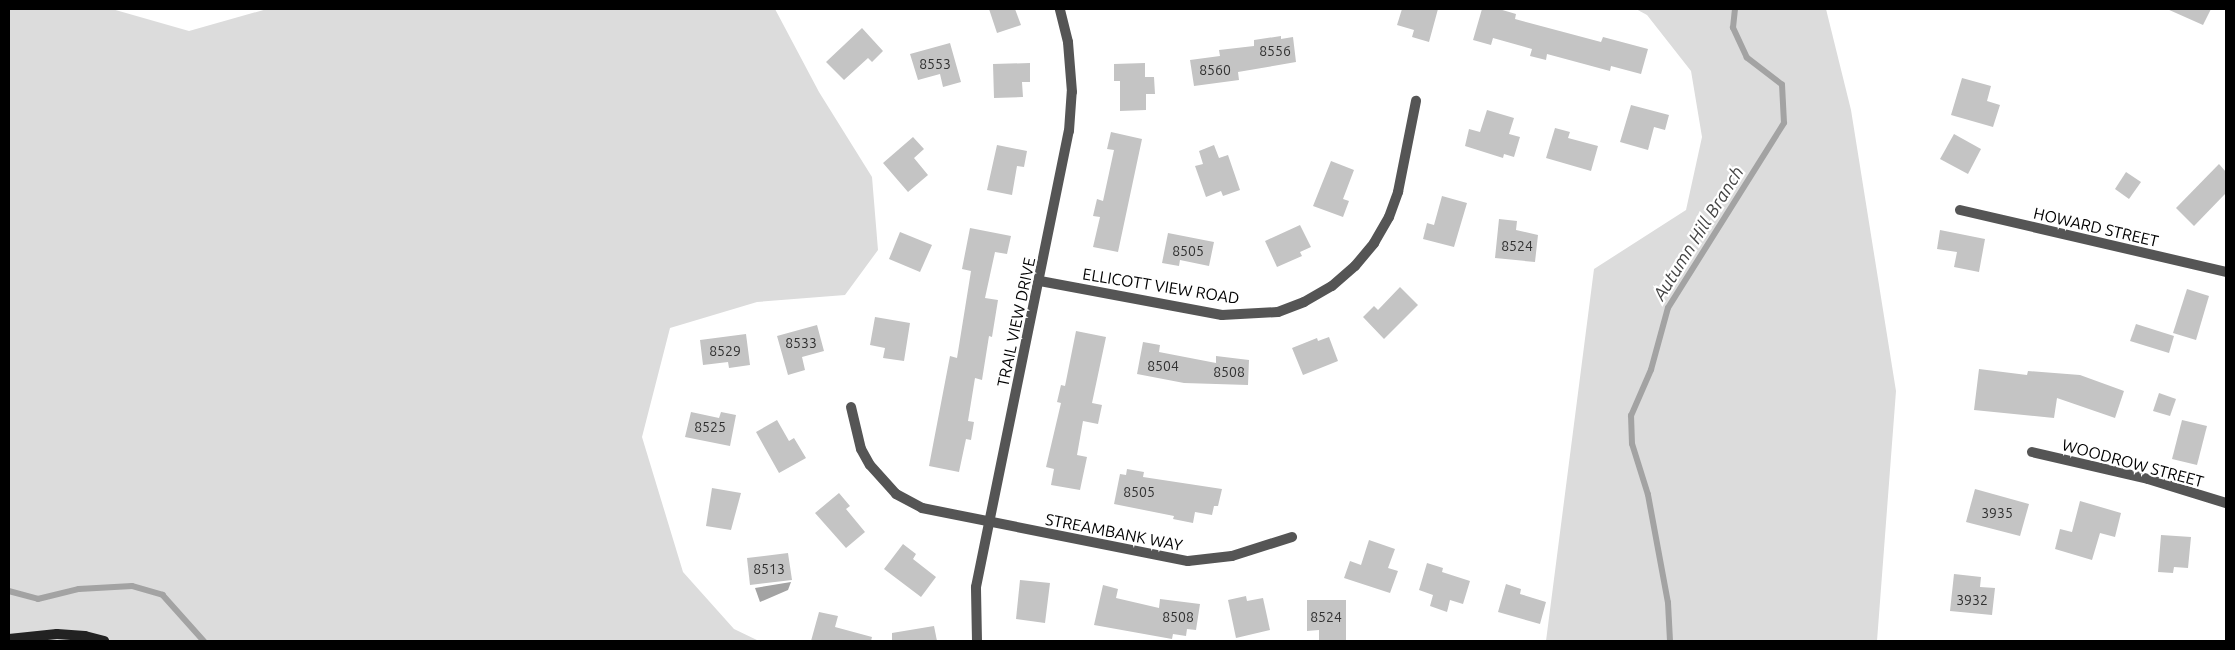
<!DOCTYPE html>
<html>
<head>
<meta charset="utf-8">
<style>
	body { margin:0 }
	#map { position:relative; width:2235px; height:650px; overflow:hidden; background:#fff; font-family:Ubuntu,sans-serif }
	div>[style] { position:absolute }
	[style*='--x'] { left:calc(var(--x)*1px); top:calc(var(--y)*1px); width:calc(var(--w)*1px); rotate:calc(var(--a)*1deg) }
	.green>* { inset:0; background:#dcdcdc }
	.water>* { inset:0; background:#a3a3a3 }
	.stream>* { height:5.5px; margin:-2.75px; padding:0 2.75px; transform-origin:2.75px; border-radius:2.75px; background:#a3a3a3 }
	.building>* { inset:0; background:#c4c4c4 }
	.street>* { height:10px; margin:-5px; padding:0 5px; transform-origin:5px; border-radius:5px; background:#555 }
	.secondary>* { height:10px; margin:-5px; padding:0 5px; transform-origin:5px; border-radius:5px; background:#222 }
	span { translate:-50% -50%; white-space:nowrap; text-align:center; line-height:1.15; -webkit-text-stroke:4.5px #fff; paint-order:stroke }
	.number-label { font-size:14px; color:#313131 }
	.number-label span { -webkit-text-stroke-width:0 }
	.street-label { font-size:16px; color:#000 }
	.water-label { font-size:18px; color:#444; font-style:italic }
	.frame { position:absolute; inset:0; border:10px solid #000; pointer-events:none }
</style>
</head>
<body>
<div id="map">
	<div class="green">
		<div style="clip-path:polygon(9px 9px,112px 9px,189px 31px,267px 9px,775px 9px,819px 92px,872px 177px,878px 250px,845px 295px,757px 302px,670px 328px,642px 437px,683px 572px,734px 629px,759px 641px,9px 641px)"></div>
		<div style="clip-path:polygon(1636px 9px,1826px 9px,1851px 110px,1896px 391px,1877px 641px,1546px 641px,1594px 269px,1686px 210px,1702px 137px,1691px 71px,1647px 15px)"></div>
	</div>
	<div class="water">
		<div style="clip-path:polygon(791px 582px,788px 590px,760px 602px,755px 588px)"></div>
	</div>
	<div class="stream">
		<div style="--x:9;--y:591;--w:30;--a:15"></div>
		<div style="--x:38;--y:599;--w:42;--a:-13.7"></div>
		<div style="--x:79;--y:589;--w:53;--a:-3.2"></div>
		<div style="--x:132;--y:586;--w:32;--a:16"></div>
		<div style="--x:163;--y:595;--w:62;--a:48.3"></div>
		<div style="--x:1670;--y:641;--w:38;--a:-93"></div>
		<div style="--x:1668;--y:603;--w:110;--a:-100.5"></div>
		<div style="--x:1648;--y:495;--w:53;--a:-107.4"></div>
		<div style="--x:1632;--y:444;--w:28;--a:-92"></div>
		<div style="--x:1631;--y:416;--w:50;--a:-66.5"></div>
		<div style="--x:1651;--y:370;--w:64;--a:-74.7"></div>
		<div style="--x:1668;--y:308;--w:218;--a:-57.9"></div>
		<div style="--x:1784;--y:123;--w:38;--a:-93"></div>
		<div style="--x:1782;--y:85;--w:44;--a:-142.4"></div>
		<div style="--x:1747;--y:58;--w:33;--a:-115"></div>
		<div style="--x:1733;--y:28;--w:19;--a:-84"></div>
	</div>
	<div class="building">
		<div style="clip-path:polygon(989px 9px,1015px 9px,1021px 25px,997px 33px)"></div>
		<div style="clip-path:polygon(1402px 9px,1438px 9px,1429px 42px,1412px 37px,1414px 30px,1397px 25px)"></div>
		<div style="clip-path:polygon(1482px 9px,1499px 9px,1516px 14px,1515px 19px,1601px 42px,1603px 37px,1648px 49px,1641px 74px,1611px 66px,1610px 71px,1547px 54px,1546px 60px,1530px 56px,1532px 49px,1493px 38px,1491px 45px,1473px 40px)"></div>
		<div style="clip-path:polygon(2167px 9px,2211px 9px,2203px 25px)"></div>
		<div style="clip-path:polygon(862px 28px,883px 51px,872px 62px,868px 58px,844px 80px,826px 62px)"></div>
		<div style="clip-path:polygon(1281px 36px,1281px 39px,1293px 37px,1296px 62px,1238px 72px,1239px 80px,1194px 86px,1190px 60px,1220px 56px,1219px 50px,1254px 46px,1254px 40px)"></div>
		<div style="clip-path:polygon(950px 43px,961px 82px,943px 87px,940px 74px,918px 80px,910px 54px)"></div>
		<div style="clip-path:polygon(1030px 63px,1030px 82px,1022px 82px,1023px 97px,994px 98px,993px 64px)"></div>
		<div style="clip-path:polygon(1145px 63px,1145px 77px,1154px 77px,1155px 94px,1146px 94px,1146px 110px,1120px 111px,1120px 81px,1114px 81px,1114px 64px)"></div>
		<div style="clip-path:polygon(1962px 78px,1991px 86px,1987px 101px,2000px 105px,1993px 127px,1951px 115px)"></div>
		<div style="clip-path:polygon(1631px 105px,1669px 115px,1665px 130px,1654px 127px,1648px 150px,1620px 142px)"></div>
		<div style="clip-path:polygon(1487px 110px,1514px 118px,1509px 134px,1520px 137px,1514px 157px,1504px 154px,1503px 158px,1465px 146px,1469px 129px,1480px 132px)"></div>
		<div style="clip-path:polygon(1555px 128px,1570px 132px,1568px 138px,1598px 146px,1591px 171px,1546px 158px)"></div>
		<div style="clip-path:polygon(1111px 132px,1142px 139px,1118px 252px,1093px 247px,1100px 217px,1093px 216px,1097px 199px,1103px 201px,1114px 150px,1107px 149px)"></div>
		<div style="clip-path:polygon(1954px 134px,1981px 149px,1968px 174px,1940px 159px)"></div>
		<div style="clip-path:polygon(913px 137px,924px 149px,914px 158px,928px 175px,908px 192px,883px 163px)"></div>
		<div style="clip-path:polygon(997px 145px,1027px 151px,1024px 167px,1017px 166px,1012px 195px,987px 190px)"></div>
		<div style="clip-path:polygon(1214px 145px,1219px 158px,1228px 155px,1240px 190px,1223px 196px,1221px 191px,1206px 197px,1195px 166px,1203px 164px,1199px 151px)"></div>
		<div style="clip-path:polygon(1331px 161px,1354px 170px,1343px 199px,1349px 201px,1343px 217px,1313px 206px)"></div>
		<div style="clip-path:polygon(2219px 164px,2226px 172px,2226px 193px,2194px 226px,2176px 208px)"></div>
		<div style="clip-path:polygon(2126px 172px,2141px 182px,2129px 199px,2115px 189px)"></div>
		<div style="clip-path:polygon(1442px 196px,1467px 203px,1454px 247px,1423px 239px,1427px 223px,1434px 225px)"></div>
		<div style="clip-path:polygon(1499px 219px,1517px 221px,1516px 230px,1538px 235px,1535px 262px,1495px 258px)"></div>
		<div style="clip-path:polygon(1300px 225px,1311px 247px,1300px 252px,1302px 256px,1277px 267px,1265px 241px)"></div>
		<div style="clip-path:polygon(970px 228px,1011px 236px,1007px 254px,995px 252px,985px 298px,998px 300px,992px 337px,989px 336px,982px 380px,975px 378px,968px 421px,974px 422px,971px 440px,966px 439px,959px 472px,929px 466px,950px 356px,957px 358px,971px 271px,962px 269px)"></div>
		<div style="clip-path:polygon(1940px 230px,1985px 239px,1979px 272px,1954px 267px,1957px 252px,1937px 249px)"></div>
		<div style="clip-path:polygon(900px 232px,932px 245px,920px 272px,889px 259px)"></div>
		<div style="clip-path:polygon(1168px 233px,1214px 242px,1209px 266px,1180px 260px,1179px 266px,1162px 263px)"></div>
		<div style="clip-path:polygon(1400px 287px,1418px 305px,1384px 339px,1363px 317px,1374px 306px,1378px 310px)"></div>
		<div style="clip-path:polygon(2187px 289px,2209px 296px,2196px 340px,2173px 333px)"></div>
		<div style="clip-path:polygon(875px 317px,910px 323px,904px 361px,883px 358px,885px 348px,870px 345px)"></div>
		<div style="clip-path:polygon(2136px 324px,2174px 336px,2169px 353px,2130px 341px)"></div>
		<div style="clip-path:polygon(817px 325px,824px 351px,802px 357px,805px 370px,788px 375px,777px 336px)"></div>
		<div style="clip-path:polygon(1076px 331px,1106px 337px,1092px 403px,1102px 405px,1098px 424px,1083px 421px,1077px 455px,1087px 457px,1080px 490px,1051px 485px,1054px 469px,1046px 467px,1061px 403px,1057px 402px,1061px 385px,1065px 386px)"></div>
		<div style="clip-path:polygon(746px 334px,750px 365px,729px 368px,728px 362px,703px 365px,700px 340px)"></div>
		<div style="clip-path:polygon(1329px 337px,1338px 361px,1303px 375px,1292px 348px,1317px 338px,1318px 341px)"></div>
		<div style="clip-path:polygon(1143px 342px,1160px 345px,1159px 352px,1216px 363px,1216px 356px,1249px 360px,1248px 385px,1184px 383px,1137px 374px)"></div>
		<div style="clip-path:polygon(1979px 369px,2027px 375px,2028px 371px,2080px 375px,2124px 391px,2115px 418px,2057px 398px,2054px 418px,1974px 410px)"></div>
		<div style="clip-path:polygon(2159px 393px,2176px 399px,2170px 416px,2153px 411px)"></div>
		<div style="clip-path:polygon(691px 412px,719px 418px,721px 412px,736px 415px,730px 446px,685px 437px)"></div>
		<div style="clip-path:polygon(777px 420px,789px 441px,794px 438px,806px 458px,779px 473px,756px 432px)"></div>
		<div style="clip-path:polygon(2182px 420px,2207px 426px,2197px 465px,2172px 459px)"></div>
		<div style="clip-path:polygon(1127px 469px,1144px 472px,1143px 477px,1222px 489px,1218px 506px,1214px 506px,1212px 515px,1195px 512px,1193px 523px,1173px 519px,1174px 516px,1114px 504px,1120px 474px,1126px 475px)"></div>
		<div style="clip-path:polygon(712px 488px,741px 493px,731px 530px,706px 526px)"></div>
		<div style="clip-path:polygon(1975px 489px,2029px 504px,2020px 536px,1966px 522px)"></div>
		<div style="clip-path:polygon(839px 493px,850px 506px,846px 509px,865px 532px,846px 548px,815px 513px)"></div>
		<div style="clip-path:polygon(2080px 501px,2121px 513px,2115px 537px,2100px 533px,2092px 560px,2055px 549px,2060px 529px,2072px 532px)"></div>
		<div style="clip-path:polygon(2161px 535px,2191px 537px,2188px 568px,2174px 567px,2173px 573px,2158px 572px)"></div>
		<div style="clip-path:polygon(1369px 540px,1395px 549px,1388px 568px,1398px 571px,1390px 593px,1344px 578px,1350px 561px,1361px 565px)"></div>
		<div style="clip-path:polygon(903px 544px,916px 554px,913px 559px,936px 577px,921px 597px,884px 569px)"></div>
		<div style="clip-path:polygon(788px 553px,792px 580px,750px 585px,747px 558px)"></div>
		<div style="clip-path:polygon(1427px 563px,1443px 568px,1442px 572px,1470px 581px,1463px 604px,1450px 600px,1447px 612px,1430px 606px,1433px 595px,1419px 590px)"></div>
		<div style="clip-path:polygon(1954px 574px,1981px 577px,1980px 587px,1995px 588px,1992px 615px,1950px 611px)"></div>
		<div style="clip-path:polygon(1020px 580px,1050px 583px,1045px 623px,1016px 619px)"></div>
		<div style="clip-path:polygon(1506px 584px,1521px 589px,1520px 594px,1546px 602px,1540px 624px,1498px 612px)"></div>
		<div style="clip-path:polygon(1103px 585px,1118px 589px,1116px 598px,1159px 608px,1160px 599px,1200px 604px,1196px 630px,1187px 629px,1186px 636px,1173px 634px,1172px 639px,1094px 625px)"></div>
		<div style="clip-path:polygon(1246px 596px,1247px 601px,1263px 598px,1270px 630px,1236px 638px,1228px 600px)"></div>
		<div style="clip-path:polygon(1307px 600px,1346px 600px,1346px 641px,1319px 641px,1319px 630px,1307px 631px)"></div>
		<div style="clip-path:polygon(819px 612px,838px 616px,835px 627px,872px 637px,871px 641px,811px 641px)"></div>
		<div style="clip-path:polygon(934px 626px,937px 641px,892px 641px,892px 633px)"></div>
	</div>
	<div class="street">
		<div style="--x:1960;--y:210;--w:273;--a:13.1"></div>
		<div style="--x:1040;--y:281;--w:185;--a:10.6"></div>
		<div style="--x:1222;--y:315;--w:56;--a:-3.1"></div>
		<div style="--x:1278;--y:312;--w:28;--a:-21"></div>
		<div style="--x:1304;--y:302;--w:32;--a:-30"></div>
		<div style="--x:1332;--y:286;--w:30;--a:-41"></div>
		<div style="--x:1355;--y:266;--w:30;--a:-50"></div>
		<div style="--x:1374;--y:243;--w:30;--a:-60"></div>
		<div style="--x:1389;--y:217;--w:27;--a:-70"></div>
		<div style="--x:1398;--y:192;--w:93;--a:-78.8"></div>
		<div style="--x:851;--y:407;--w:43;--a:76.6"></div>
		<div style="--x:861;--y:449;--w:18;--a:61"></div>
		<div style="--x:870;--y:465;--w:39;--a:48"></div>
		<div style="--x:896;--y:494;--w:30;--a:28"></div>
		<div style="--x:922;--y:508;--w:271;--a:11.3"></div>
		<div style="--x:1188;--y:561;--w:44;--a:-6.5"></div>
		<div style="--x:1232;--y:556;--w:63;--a:-17.6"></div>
		<div style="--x:2032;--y:452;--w:119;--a:13.1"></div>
		<div style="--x:2148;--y:479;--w:82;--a:17.1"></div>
		<div style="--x:977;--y:641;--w:54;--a:-91.1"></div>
		<div style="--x:976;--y:587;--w:465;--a:-78.5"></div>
		<div style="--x:1069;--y:131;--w:39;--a:-86"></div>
		<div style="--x:1072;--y:92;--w:50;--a:-94.6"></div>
		<div style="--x:1068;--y:42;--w:34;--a:-104"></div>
	</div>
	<div class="secondary">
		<div style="--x:9;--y:639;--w:48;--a:-5.9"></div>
		<div style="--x:57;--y:634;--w:28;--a:4"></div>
		<div style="--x:85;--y:636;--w:20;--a:15"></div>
	</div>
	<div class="number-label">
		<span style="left:1275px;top:51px">8556</span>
		<span style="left:935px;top:64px">8553</span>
		<span style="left:1215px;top:70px">8560</span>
		<span style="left:1517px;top:246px">8524</span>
		<span style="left:1188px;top:251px">8505</span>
		<span style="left:801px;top:343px">8533</span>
		<span style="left:725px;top:351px">8529</span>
		<span style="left:1163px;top:366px">8504</span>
		<span style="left:1229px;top:372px">8508</span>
		<span style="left:710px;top:427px">8525</span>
		<span style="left:1139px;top:492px">8505</span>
		<span style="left:1997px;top:513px">3935</span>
		<span style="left:769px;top:569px">8513</span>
		<span style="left:1972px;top:600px">3932</span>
		<span style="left:1178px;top:617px">8508</span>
		<span style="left:1326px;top:617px">8524</span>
	</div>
	<div class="street-label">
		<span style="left:2096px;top:227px;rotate:13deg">HOWARD STREET</span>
		<span style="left:1161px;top:286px;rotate:9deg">ELLICOTT VIEW ROAD</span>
		<span style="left:1016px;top:322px;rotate:-78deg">TRAIL VIEW DRIVE</span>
		<span style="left:2133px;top:463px;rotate:15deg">WOODROW STREET</span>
		<span style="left:1114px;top:532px;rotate:11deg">STREAMBANK WAY</span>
	</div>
	<div class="water-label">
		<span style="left:1698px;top:233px;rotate:-58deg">Autumn Hill Branch</span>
	</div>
	<div class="frame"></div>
</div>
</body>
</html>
